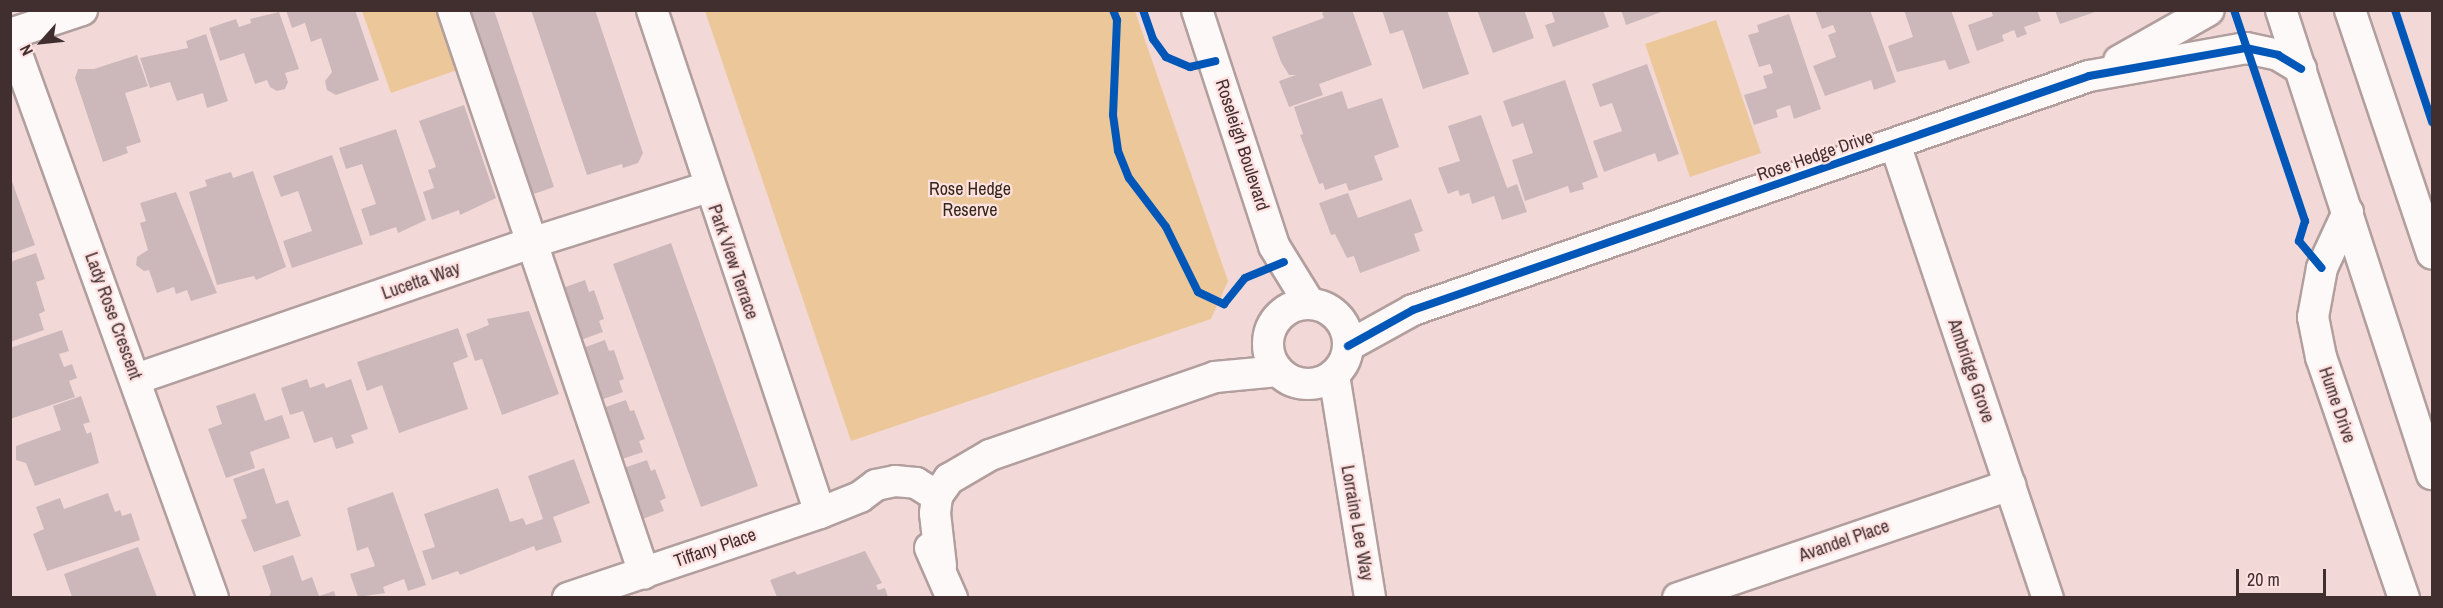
<!DOCTYPE html>
<html>
<head>
<meta charset="utf-8">
<style>
	body { margin:0 }
	#map { position:relative; width:2443px; height:608px; overflow:hidden; background:#f2d9d8; font-family:"Archivo Narrow",sans-serif }
	div>[style] { position:absolute }
	[style*='--x'] { left:calc(var(--x)*1px); top:calc(var(--y)*1px); width:calc(var(--w)*1px); rotate:calc(var(--a)*1deg) }
	.green>* { inset:0; background:#ecc799 }
	.building>* { inset:0; background:#ccb8ba }
	.roads { filter:drop-shadow(2px 0 #b19e9d) drop-shadow(-2px 0 #b19e9d) drop-shadow(0 2px #b19e9d) drop-shadow(0 -2px #b19e9d) }
	.minor>* { height:30px; margin:-15px; padding:0 15px; transform-origin:15px; border-radius:15px; background:#fdf9f9 }
	.minor>.ring { margin:-15px; padding:0; box-sizing:content-box; background:none; border:30px solid #fdf9f9; border-radius:50% }
	.cycleway>* { height:8px; margin:-4px; padding:0 4px; transform-origin:4px; border-radius:4px; background:#0057b8 }
	span { translate:-50% -50%; white-space:nowrap; text-align:center; line-height:1.15; -webkit-text-stroke:4.5px #fee1e0; paint-order:stroke }
	.street-label { font-size:18px; color:#412f2f }
	.park-label { font-size:18px; color:#332815 }
	.frame { position:absolute; inset:0; border:12px solid #412f2f; pointer-events:none }
	.north { position:absolute; left:12px; top:12px; width:60px; height:60px; -webkit-text-stroke:4px #fee1e0; paint-order:stroke; rotate:243deg; font-size:16px; font-weight:700; line-height:24px; text-align:center; color:#412f2f }
	.north::after { content:''; display:block; margin:auto; width:21px; height:27px; background:#412f2f; clip-path:polygon(50% 0,100% 100%,50% 72%,0 100%) }
	.scale { position:absolute; left:2236px; top:569px; width:90px; height:27px; box-sizing:border-box; border:3px solid #412f2f; border-top:0; padding-left:8px; font-size:18px; line-height:21px; white-space:nowrap; color:#412f2f; -webkit-text-stroke:4px #fee1e0; paint-order:stroke }
</style>
</head>
<body>
<div id="map">
	<div class="green">
		<div style="clip-path:polygon(362px 11px,436px 11px,457px 70px,391px 93px)"></div>
		<div style="clip-path:polygon(705px 11px,1135px 11px,1228px 281px,1211px 319px,851px 441px)"></div>
		<div style="clip-path:polygon(1716px 20px,1761px 153px,1690px 177px,1645px 44px)"></div>
	</div>
	<div class="building">
		<div style="clip-path:polygon(286px 10px,355px 10px,379px 80px,336px 95px,327px 90px,325px 81px,332px 72px,321px 38px,311px 42px,305px 23px,292px 28px)"></div>
		<div style="clip-path:polygon(465px 10px,494px 10px,554px 187px,528px 196px)"></div>
		<div style="clip-path:polygon(531px 10px,595px 10px,643px 153px,638px 163px,623px 168px,622px 164px,587px 175px)"></div>
		<div style="clip-path:polygon(1328px 10px,1352px 10px,1372px 65px,1319px 84px,1323px 95px,1289px 107px,1279px 81px,1296px 75px,1289px 75px,1281px 62px,1272px 37px,1324px 18px,1322px 13px)"></div>
		<div style="clip-path:polygon(1382px 10px,1447px 10px,1469px 74px,1423px 89px,1403px 30px,1390px 34px)"></div>
		<div style="clip-path:polygon(1477px 10px,1524px 10px,1534px 38px,1493px 53px)"></div>
		<div style="clip-path:polygon(1551px 10px,1603px 10px,1609px 27px,1553px 47px,1545px 25px,1555px 22px)"></div>
		<div style="clip-path:polygon(1621px 10px,1664px 10px,1664px 11px,1626px 25px)"></div>
		<div style="clip-path:polygon(1815px 10px,1870px 10px,1896px 82px,1874px 90px,1871px 80px,1825px 96px,1813px 66px,1836px 57px,1828px 35px,1836px 32px,1833px 25px,1822px 29px)"></div>
		<div style="clip-path:polygon(1904px 10px,1951px 10px,1970px 63px,1949px 70px,1945px 60px,1897px 72px,1888px 46px,1913px 37px)"></div>
		<div style="clip-path:polygon(1991px 10px,2037px 10px,2041px 21px,2024px 27px,2027px 34px,2017px 38px,2014px 30px,2002px 35px,2004px 41px,1977px 51px,1968px 25px,1993px 16px)"></div>
		<div style="clip-path:polygon(2055px 10px,2098px 10px,2098px 11px,2060px 24px)"></div>
		<div style="clip-path:polygon(279px 12px,299px 69px,285px 73px,288px 82px,285px 89px,277px 91px,270px 87px,267px 80px,255px 84px,244px 53px,220px 61px,209px 28px,236px 19px,239px 27px,251px 23px,250px 19px)"></div>
		<div style="clip-path:polygon(1789px 14px,1821px 109px,1794px 119px,1790px 105px,1776px 110px,1778px 117px,1754px 125px,1744px 95px,1767px 88px,1763px 76px,1773px 73px,1770px 64px,1759px 67px,1748px 35px,1759px 32px,1757px 25px)"></div>
		<div style="clip-path:polygon(206px 34px,228px 101px,207px 108px,203px 93px,177px 101px,170px 82px,150px 88px,140px 58px,188px 48px,186px 41px)"></div>
		<div style="clip-path:polygon(137px 55px,148px 86px,125px 93px,141px 142px,126px 147px,128px 153px,103px 162px,75px 78px,78px 69px,94px 69px)"></div>
		<div style="clip-path:polygon(1647px 64px,1679px 154px,1658px 162px,1655px 153px,1604px 172px,1593px 141px,1622px 131px,1612px 103px,1600px 107px,1592px 84px)"></div>
		<div style="clip-path:polygon(1565px 80px,1598px 177px,1582px 183px,1584px 189px,1570px 193px,1568px 186px,1525px 201px,1512px 160px,1533px 153px,1523px 123px,1512px 127px,1503px 101px)"></div>
		<div style="clip-path:polygon(1342px 91px,1348px 109px,1382px 98px,1399px 147px,1374px 156px,1383px 180px,1349px 191px,1346px 183px,1325px 190px,1323px 183px,1319px 184px,1300px 135px,1303px 134px,1294px 107px)"></div>
		<div style="clip-path:polygon(464px 105px,496px 198px,460px 215px,459px 210px,432px 220px,423px 192px,434px 188px,428px 170px,436px 167px,419px 121px)"></div>
		<div style="clip-path:polygon(1481px 115px,1507px 188px,1517px 184px,1527px 212px,1502px 220px,1494px 196px,1472px 204px,1469px 193px,1460px 196px,1458px 190px,1448px 194px,1438px 168px,1460px 161px,1448px 126px)"></div>
		<div style="clip-path:polygon(396px 129px,426px 220px,398px 233px,396px 227px,370px 236px,361px 209px,376px 204px,362px 164px,346px 169px,339px 148px)"></div>
		<div style="clip-path:polygon(332px 155px,363px 244px,292px 268px,283px 241px,312px 231px,298px 191px,281px 197px,273px 176px)"></div>
		<div style="clip-path:polygon(253px 171px,286px 267px,256px 280px,254px 276px,217px 285px,189px 192px,207px 186px,205px 180px,231px 172px,233px 178px)"></div>
		<div style="clip-path:polygon(10px 176px,35px 245px,10px 254px)"></div>
		<div style="clip-path:polygon(176px 192px,217px 293px,191px 301px,187px 290px,176px 294px,174px 287px,157px 293px,149px 270px,144px 271px,136px 265px,137px 257px,148px 250px,140px 223px,146px 221px,140px 203px)"></div>
		<div style="clip-path:polygon(1348px 193px,1358px 218px,1411px 199px,1423px 231px,1414px 234px,1420px 251px,1360px 273px,1354px 256px,1347px 258px,1335px 234px,1331px 235px,1319px 203px)"></div>
		<div style="clip-path:polygon(671px 243px,758px 486px,701px 507px,613px 264px)"></div>
		<div style="clip-path:polygon(36px 253px,45px 279px,36px 282px,45px 311px,39px 314px,44px 330px,10px 342px,10px 262px)"></div>
		<div style="clip-path:polygon(585px 280px,589px 292px,594px 290px,604px 319px,599px 321px,603px 332px,578px 341px,560px 289px)"></div>
		<div style="clip-path:polygon(529px 311px,559px 394px,502px 415px,482px 359px,475px 361px,466px 334px,489px 325px,487px 319px)"></div>
		<div style="clip-path:polygon(458px 328px,468px 357px,453px 363px,468px 409px,399px 433px,382px 385px,367px 391px,357px 362px)"></div>
		<div style="clip-path:polygon(62px 330px,69px 351px,59px 354px,64px 367px,72px 364px,77px 378px,69px 381px,75px 397px,10px 419px,10px 348px)"></div>
		<div style="clip-path:polygon(605px 340px,609px 351px,614px 350px,624px 379px,619px 381px,623px 392px,598px 401px,580px 349px)"></div>
		<div style="clip-path:polygon(307px 379px,310px 388px,324px 383px,326px 388px,351px 379px,368px 429px,351px 435px,354px 443px,336px 449px,332px 437px,314px 443px,303px 411px,290px 415px,281px 388px)"></div>
		<div style="clip-path:polygon(255px 393px,265px 421px,282px 415px,290px 438px,250px 452px,255px 468px,226px 478px,208px 429px,222px 424px,216px 406px)"></div>
		<div style="clip-path:polygon(81px 396px,90px 422px,83px 424px,87px 434px,91px 432px,99px 463px,35px 486px,26px 463px,16px 460px,16px 446px,61px 430px,53px 406px)"></div>
		<div style="clip-path:polygon(626px 400px,630px 411px,634px 410px,645px 439px,639px 441px,643px 452px,619px 460px,600px 409px)"></div>
		<div style="clip-path:polygon(574px 459px,590px 503px,553px 517px,562px 542px,536px 551px,534px 546px,460px 575px,458px 571px,432px 580px,422px 551px,435px 547px,424px 514px,498px 488px,510px 522px,523px 518px,526px 525px,543px 519px,528px 476px)"></div>
		<div style="clip-path:polygon(647px 460px,651px 471px,655px 469px,666px 498px,660px 501px,664px 511px,640px 520px,621px 469px)"></div>
		<div style="clip-path:polygon(264px 468px,276px 504px,288px 500px,301px 536px,254px 552px,241px 520px,247px 518px,233px 479px)"></div>
		<div style="clip-path:polygon(393px 492px,426px 585px,408px 591px,404px 579px,383px 587px,385px 593px,358px 597px,350px 574px,375px 566px,368px 547px,357px 551px,347px 508px)"></div>
		<div style="clip-path:polygon(108px 493px,115px 512px,120px 510px,122px 516px,131px 513px,140px 540px,47px 571px,33px 534px,44px 529px,36px 507px,60px 498px,64px 509px)"></div>
		<div style="clip-path:polygon(138px 547px,157px 597px,72px 597px,64px 574px)"></div>
		<div style="clip-path:polygon(865px 551px,882px 583px,876px 585px,878px 590px,885px 588px,888px 597px,777px 597px,770px 580px,795px 571px,797px 575px)"></div>
		<div style="clip-path:polygon(293px 555px,302px 581px,312px 577px,319px 596px,334px 591px,336px 597px,269px 597px,271px 592px,262px 566px)"></div>
	</div>
	<div class="roads">
		<div class="minor">
			<div style="--x:453;--y:10;--w:595;--a:71.26"></div>
			<div style="--x:652;--y:10;--w:530;--a:71.53"></div>
			<div style="--x:1197;--y:10;--w:248;--a:71.9"></div>
			<div style="--x:1274;--y:246;--w:68;--a:58.2"></div>
			<div style="--x:2281;--y:10;--w:488;--a:72"></div>
			<div style="--x:2350;--y:10;--w:257;--a:71.4"></div>
			<div style="--x:10;--y:34;--w:76;--a:-18.4"></div>
			<div style="--x:10;--y:35;--w:598;--a:70.17"></div>
			<div style="--x:2119;--y:61;--w:103;--a:-29.5"></div>
			<div style="--x:1895;--y:144;--w:479;--a:71.4"></div>
			<div style="--x:2348;--y:212;--w:62;--a:114.9"></div>
			<div style="--x:2322;--y:268;--w:50;--a:100.4"></div>
			<div style="--x:2313;--y:317;--w:41;--a:78.7"></div>
			<div style="--x:2321;--y:357;--w:255;--a:71"></div>
			<div class="ring" style="left:1268px;top:304px;width:50px;height:50px"></div>
			<div style="--x:1348;--y:346;--w:74;--a:-29"></div>
			<div style="--x:1413;--y:310;--w:715;--a:-19.09"></div>
			<div style="--x:2089;--y:76;--w:159;--a:-10.1"></div>
			<div style="--x:2246;--y:48;--w:33;--a:12"></div>
			<div style="--x:2278;--y:55;--w:27;--a:31"></div>
			<div style="--x:1334;--y:375;--w:226;--a:80.8"></div>
			<div style="--x:136;--y:379;--w:421;--a:-19"></div>
			<div style="--x:534;--y:242;--w:182;--a:-17.5"></div>
			<div style="--x:930;--y:548;--w:55;--a:66.3"></div>
			<div style="--x:941;--y:566;--w:53;--a:-96.5"></div>
			<div style="--x:935;--y:513;--w:17;--a:-83"></div>
			<div style="--x:937;--y:496;--w:21;--a:-55"></div>
			<div style="--x:949;--y:479;--w:48;--a:-30.3"></div>
			<div style="--x:990;--y:455;--w:238;--a:-19.1"></div>
			<div style="--x:1215;--y:377;--w:63;--a:-5.4"></div>
			<div style="--x:568;--y:598;--w:266;--a:-18.6"></div>
			<div style="--x:820;--y:513;--w:43;--a:-21.8"></div>
			<div style="--x:860;--y:497;--w:20;--a:-37"></div>
			<div style="--x:876;--y:485;--w:19;--a:-12"></div>
			<div style="--x:895;--y:481;--w:21;--a:5"></div>
			<div style="--x:916;--y:483;--w:25;--a:32"></div>
			<div style="--x:1678;--y:598;--w:351;--a:-18.8"></div>
		</div>
	</div>
	<div class="cycleway">
		<div style="--x:1113;--y:10;--w:11;--a:68"></div>
		<div style="--x:1117;--y:20;--w:95;--a:92.4"></div>
		<div style="--x:1113;--y:115;--w:36;--a:82"></div>
		<div style="--x:1118;--y:151;--w:29;--a:68"></div>
		<div style="--x:1129;--y:178;--w:61;--a:52.9"></div>
		<div style="--x:1166;--y:227;--w:72;--a:63.8"></div>
		<div style="--x:1198;--y:292;--w:29;--a:25"></div>
		<div style="--x:1224;--y:304;--w:33;--a:-51"></div>
		<div style="--x:1245;--y:278;--w:42;--a:-22.3"></div>
		<div style="--x:1143;--y:10;--w:31;--a:71"></div>
		<div style="--x:1153;--y:39;--w:22;--a:54"></div>
		<div style="--x:1166;--y:57;--w:26;--a:23"></div>
		<div style="--x:1190;--y:67;--w:26;--a:-13"></div>
		<div style="--x:2234;--y:10;--w:223;--a:71.4"></div>
		<div style="--x:2305;--y:221;--w:21;--a:107"></div>
		<div style="--x:2299;--y:241;--w:35;--a:50"></div>
		<div style="--x:2395;--y:10;--w:118;--a:71.7"></div>
		<div style="--x:1348;--y:346;--w:74;--a:-29"></div>
		<div style="--x:1413;--y:310;--w:715;--a:-19.09"></div>
		<div style="--x:2089;--y:76;--w:159;--a:-10.1"></div>
		<div style="--x:2246;--y:48;--w:33;--a:12"></div>
		<div style="--x:2278;--y:55;--w:27;--a:31"></div>
	</div>
	<div class="street-label">
		<span style="left:1242px;top:145px;rotate:72deg">Roseleigh Boulevard</span>
		<span style="left:1815px;top:156px;rotate:-19deg">Rose Hedge Drive</span>
		<span style="left:733px;top:262px;rotate:71deg">Park View Terrace</span>
		<span style="left:421px;top:281px;rotate:-19deg">Lucetta Way</span>
		<span style="left:113px;top:316px;rotate:70deg">Lady Rose Crescent</span>
		<span style="left:1971px;top:371px;rotate:71deg">Ambridge Grove</span>
		<span style="left:2337px;top:405px;rotate:71deg">Hume Drive</span>
		<span style="left:1357px;top:523px;rotate:80deg">Lorraine Lee Way</span>
		<span style="left:1844px;top:541px;rotate:-19deg">Avandel Place</span>
		<span style="left:715px;top:548px;rotate:-19deg">Tiffany Place</span>
	</div>
	<div class="park-label">
		<span style="left:970px;top:200px">Rose Hedge<br>Reserve</span>
	</div>
	<div class="frame"></div>
	<div class="north">N</div>
	<div class="scale">20 m</div>
</div>
</body>
</html>
